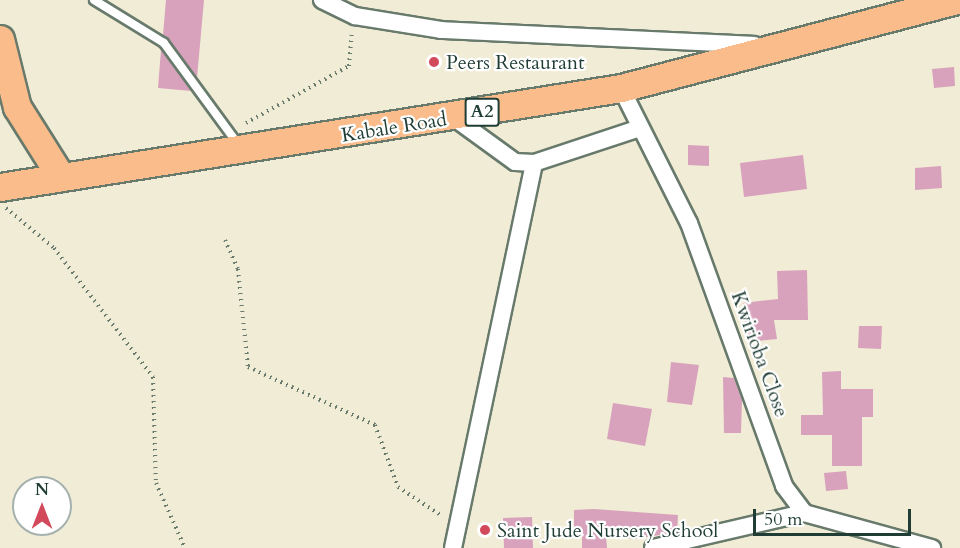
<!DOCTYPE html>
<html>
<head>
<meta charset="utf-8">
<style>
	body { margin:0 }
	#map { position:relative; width:960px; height:548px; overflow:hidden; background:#f1ecd5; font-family:Cardo,serif }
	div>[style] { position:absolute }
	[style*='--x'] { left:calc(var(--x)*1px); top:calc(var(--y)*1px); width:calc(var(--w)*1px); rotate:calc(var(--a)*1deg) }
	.building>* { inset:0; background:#d8a2bd }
	.path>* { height:4px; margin-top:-2px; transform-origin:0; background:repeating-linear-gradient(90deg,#687a6c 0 1.5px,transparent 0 6px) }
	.roads { filter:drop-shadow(2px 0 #687a6c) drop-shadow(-2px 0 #687a6c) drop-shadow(0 2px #687a6c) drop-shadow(0 -2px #687a6c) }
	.lane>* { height:8px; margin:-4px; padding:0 4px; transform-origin:4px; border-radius:4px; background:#fff }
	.street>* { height:16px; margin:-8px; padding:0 8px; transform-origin:8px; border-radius:8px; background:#fff }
	.primary>* { height:27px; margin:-13.5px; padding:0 13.5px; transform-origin:13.5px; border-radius:13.5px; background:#f9bc8a }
	.dots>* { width:16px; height:16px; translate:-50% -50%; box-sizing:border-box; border:3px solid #fff; border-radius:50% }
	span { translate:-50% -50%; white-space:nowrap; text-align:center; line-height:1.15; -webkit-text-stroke:4.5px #fff; paint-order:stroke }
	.shield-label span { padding:2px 4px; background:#fff; border:2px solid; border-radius:4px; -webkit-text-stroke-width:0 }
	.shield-label { font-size:18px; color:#1f3d34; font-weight:700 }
	.poi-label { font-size:20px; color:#1f3d34 }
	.left { translate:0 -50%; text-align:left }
	.street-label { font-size:20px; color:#1f3d34 }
	.north { position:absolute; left:12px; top:476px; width:60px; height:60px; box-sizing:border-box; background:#fff; border:2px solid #a5b1ae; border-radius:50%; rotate:0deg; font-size:16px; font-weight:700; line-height:24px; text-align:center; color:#1f3d34 }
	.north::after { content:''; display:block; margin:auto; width:21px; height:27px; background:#d1495b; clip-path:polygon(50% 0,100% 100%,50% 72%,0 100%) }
	.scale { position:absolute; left:753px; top:509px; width:158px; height:27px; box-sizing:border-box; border:3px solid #1f3d34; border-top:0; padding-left:8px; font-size:18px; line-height:21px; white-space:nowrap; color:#1f3d34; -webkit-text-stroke:4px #fff; paint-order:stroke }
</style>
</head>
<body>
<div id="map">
	<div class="building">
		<div style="clip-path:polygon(166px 0,204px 0,197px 78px,163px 35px)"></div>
		<div style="clip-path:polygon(161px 50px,191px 91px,158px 88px)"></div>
		<div style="clip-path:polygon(954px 67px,955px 86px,934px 88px,932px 69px)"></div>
		<div style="clip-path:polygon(688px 145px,709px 146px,709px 166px,688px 165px)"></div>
		<div style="clip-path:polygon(803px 155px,807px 189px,744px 197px,740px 163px)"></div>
		<div style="clip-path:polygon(941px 166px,942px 188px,915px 190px,915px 168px)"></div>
		<div style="clip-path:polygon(807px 270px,808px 320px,774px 320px,777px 339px,748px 342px,743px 303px,778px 299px,777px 271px)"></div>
		<div style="clip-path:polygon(859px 326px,882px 326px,881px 349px,858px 348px)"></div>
		<div style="clip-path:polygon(671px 362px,699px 365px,692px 405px,667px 402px)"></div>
		<div style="clip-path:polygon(841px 371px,841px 389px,873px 389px,873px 417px,862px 417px,862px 466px,832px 466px,832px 435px,801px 435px,801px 415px,823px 415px,822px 372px)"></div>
		<div style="clip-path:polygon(723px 377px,734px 378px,742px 400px,741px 433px,724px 433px)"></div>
		<div style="clip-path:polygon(613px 403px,652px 409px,645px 446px,607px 439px)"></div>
		<div style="clip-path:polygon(846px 471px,848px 489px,826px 491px,824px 473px)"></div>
		<div style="clip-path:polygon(594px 509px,678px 515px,677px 532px,636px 539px,606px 536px,607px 548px,582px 548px,582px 537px,574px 537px,574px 510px)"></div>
		<div style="clip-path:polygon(532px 517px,533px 548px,504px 548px,503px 518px)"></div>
	</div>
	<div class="path">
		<div style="--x:246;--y:123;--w:118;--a:-29"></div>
		<div style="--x:349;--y:66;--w:33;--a:-85"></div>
		<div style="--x:6;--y:208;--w:62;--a:39.8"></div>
		<div style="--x:54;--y:248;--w:163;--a:52.5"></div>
		<div style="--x:153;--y:377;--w:106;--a:88.4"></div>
		<div style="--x:156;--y:483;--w:71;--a:66"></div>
		<div style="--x:225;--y:240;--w:32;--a:66"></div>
		<div style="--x:238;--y:269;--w:99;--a:84.2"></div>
		<div style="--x:248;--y:367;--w:140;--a:24.5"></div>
		<div style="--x:375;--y:425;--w:66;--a:69.6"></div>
		<div style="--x:398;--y:487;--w:53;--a:33.4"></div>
	</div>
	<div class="roads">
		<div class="lane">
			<div style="--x:94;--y:0;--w:82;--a:31.6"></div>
			<div style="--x:164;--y:43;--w:125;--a:53.8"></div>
		</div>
		<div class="street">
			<div style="--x:322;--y:0;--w:37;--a:26"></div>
			<div style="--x:355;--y:16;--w:87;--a:9.2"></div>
			<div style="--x:441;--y:30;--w:313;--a:2.7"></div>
			<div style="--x:621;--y:88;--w:151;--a:63.3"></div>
			<div style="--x:689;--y:223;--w:280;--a:70.1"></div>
			<div style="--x:784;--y:486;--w:34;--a:53"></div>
			<div style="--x:804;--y:513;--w:133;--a:15.3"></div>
			<div style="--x:534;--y:163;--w:112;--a:-18.3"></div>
			<div style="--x:453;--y:548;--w:393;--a:-78.1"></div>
			<div style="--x:534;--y:163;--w:19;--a:-177"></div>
			<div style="--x:515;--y:162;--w:77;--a:-144"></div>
			<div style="--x:653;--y:548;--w:155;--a:-13.1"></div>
		</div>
		<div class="primary">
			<div style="--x:0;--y:39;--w:70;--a:76"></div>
			<div style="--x:17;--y:107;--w:83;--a:57.8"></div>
			<div style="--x:0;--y:187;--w:629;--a:-9.06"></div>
			<div style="--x:621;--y:88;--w:347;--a:-14.7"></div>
		</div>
	</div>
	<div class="dots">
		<div style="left:434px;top:62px;background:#d1495b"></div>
		<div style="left:485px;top:530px;background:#d1495b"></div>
	</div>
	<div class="shield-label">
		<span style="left:482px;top:112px">A2</span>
	</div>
	<div class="poi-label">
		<span class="left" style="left:446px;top:62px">Peers Restaurant</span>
		<span class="left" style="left:497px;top:530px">Saint Jude Nursery School</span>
	</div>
	<div class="street-label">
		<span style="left:394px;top:127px;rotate:-9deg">Kabale Road</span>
		<span style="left:760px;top:354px;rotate:70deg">Kwirioba Close</span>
	</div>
	<div class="north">N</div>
	<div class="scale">50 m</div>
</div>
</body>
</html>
